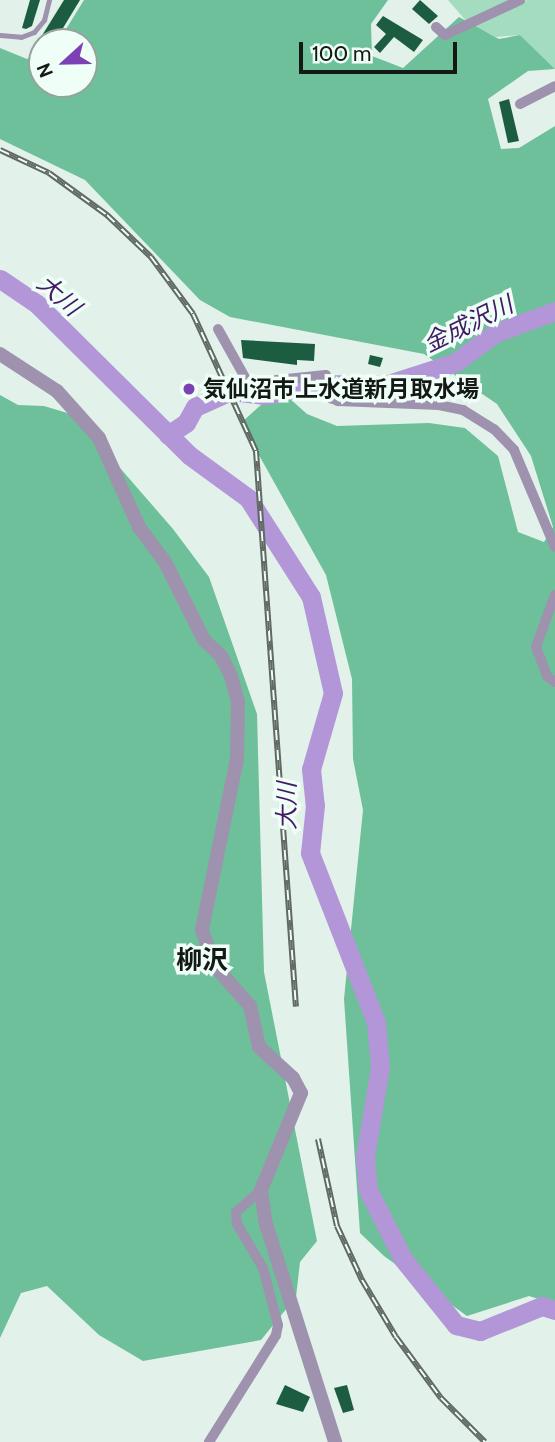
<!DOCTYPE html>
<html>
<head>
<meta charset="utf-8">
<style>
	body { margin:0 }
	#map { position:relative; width:555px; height:1442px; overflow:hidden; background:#e2f1e9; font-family:Cabin,"Noto Sans JP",sans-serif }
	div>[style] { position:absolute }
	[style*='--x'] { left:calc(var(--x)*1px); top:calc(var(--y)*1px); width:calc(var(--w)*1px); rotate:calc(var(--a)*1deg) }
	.green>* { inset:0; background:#a4dcbf }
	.forest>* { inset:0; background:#6dc099 }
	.river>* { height:19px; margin:-9.5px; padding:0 9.5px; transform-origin:9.5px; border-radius:9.5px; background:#b396d8 }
	.building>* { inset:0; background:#1c5d42 }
	.round { border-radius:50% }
	.service>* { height:5px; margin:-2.5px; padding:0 2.5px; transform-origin:2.5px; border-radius:2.5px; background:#9e92af }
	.minor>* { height:10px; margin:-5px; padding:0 5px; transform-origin:5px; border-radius:5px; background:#9e92af }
	.tertiary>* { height:14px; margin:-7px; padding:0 7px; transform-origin:7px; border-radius:7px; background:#9e92af }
	.rail>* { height:6px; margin-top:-3px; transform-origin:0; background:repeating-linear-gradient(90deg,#effef6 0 10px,#606964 0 20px); box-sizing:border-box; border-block:2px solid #606964 }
	.dots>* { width:19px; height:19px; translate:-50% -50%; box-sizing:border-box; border:4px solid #effef6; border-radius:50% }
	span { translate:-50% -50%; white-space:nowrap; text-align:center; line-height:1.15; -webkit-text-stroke:7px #effef6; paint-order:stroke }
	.poi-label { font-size:23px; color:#141916; font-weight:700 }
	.left { translate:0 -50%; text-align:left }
	.water-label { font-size:24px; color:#421866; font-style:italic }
	.quarter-label { font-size:26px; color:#141916; font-weight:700 }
	.north { position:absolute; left:28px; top:28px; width:70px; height:70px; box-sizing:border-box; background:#effef6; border:2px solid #97a29c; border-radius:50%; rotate:248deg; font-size:19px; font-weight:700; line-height:28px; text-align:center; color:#141916 }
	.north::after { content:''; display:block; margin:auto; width:24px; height:32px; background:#7d41b6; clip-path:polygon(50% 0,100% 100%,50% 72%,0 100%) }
	.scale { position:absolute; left:299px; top:42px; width:158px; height:32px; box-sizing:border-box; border:4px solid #141916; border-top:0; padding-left:9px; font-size:21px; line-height:24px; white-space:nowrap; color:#141916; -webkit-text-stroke:5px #effef6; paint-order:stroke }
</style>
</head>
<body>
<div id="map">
	<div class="green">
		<div style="clip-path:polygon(448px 0,512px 0,467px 22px)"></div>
		<div style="clip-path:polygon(527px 0,555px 0,555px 69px,520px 35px,496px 37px,475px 26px)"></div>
	</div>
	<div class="forest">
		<div style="clip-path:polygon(84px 0,388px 0,371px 24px,372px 56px,403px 68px,459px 17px,499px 39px,520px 35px,555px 69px,528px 71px,488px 99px,501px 149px,519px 148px,555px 126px,555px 1304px,529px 1296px,467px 1316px,384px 1256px,360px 1233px,344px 999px,363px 810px,353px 759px,352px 679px,326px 575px,241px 423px,263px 403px,289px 398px,307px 414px,337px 426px,429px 423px,465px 428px,498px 456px,518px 532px,544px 542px,553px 527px,531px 456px,497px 404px,424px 354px,230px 317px,200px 300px,85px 180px,0 139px,0 48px,27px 59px,42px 51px,42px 84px,84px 84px,84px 42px,58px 42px)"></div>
		<div style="clip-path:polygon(0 395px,18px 405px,44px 406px,74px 415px,173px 529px,209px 577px,257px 714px,264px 972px,317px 1241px,300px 1262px,296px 1297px,261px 1340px,143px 1361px,99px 1335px,47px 1286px,21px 1293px,0 1338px)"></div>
	</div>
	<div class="river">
		<div style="--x:0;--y:279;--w:45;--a:34"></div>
		<div style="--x:37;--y:304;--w:214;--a:44.8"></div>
		<div style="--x:189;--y:455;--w:73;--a:36.1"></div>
		<div style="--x:248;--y:498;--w:117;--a:57.5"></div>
		<div style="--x:311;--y:597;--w:98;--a:77.1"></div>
		<div style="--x:333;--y:693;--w:79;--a:106.1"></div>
		<div style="--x:311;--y:769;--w:36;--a:84"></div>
		<div style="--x:315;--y:805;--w:48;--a:95.9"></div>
		<div style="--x:310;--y:853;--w:181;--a:68.7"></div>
		<div style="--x:376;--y:1022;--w:45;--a:84.9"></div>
		<div style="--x:380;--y:1067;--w:91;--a:99.5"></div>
		<div style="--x:365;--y:1157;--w:33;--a:85"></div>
		<div style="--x:368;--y:1190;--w:77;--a:63.1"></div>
		<div style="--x:403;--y:1259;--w:85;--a:51.2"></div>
		<div style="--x:456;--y:1325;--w:25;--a:14"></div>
		<div style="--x:480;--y:1331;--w:67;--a:-22"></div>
		<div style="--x:542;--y:1306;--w:14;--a:17"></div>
		<div style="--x:168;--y:435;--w:22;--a:-34"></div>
		<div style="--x:186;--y:423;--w:18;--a:-61"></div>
		<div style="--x:195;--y:407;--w:39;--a:-24"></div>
		<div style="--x:231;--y:391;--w:35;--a:7"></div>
		<div style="--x:266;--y:395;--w:52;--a:-12.2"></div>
		<div style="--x:317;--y:384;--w:68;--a:0.8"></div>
		<div style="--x:385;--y:385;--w:75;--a:-17.9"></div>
		<div style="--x:456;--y:362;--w:49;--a:-36.6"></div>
		<div style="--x:495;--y:333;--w:64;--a:-20.1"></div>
	</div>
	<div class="building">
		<div style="clip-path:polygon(30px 0,40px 0,32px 26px,26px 29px,22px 28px)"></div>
		<div style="clip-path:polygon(64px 0,80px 0,57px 38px,38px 42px)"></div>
		<div style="clip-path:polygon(420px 0,438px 16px,429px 24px,412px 9px)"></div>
		<div style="clip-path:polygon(383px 16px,423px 40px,414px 52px,394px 37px,380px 53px,374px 47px,386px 34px,376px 25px)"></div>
		<div style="clip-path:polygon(509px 99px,519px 141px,508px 143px,499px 102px)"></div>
		<div style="clip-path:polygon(241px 340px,315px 344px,314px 361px,297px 360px,297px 365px,243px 358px)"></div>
		<div style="clip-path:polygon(370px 355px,383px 358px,380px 367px,368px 364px)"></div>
		<div class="round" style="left:181px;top:381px;width:16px;height:16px"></div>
		<div style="clip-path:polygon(285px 1385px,310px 1397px,303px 1412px,276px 1404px)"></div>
		<div style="clip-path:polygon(347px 1385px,354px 1410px,343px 1413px,334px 1388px)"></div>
	</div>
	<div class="service">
		<div style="--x:0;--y:35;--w:21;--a:5"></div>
		<div style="--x:21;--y:37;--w:14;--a:-21"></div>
		<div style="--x:34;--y:32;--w:16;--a:-50"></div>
		<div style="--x:44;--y:20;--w:21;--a:-76"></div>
	</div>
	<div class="minor">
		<div style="--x:436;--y:27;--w:12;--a:42"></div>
		<div style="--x:445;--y:35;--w:83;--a:-25"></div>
		<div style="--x:520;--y:104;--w:39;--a:-27"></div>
		<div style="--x:218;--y:329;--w:62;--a:60.9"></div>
		<div style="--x:248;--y:383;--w:78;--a:-5.9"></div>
		<div style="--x:326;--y:375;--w:24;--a:78"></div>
		<div style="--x:331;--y:398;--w:8;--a:23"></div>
		<div style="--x:338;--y:401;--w:101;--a:2.3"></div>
		<div style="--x:439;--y:405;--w:25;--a:12"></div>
		<div style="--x:463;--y:410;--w:36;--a:32"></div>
		<div style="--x:494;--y:429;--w:29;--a:46"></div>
		<div style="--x:514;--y:450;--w:105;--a:67.1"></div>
		<div style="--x:555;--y:595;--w:55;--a:110.1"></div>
		<div style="--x:536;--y:647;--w:31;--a:69"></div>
		<div style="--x:547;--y:676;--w:10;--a:37"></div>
		<div style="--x:209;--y:1442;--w:126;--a:-57.9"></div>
		<div style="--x:276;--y:1335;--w:10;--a:-79"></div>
		<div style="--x:278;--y:1325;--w:59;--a:-104.7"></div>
		<div style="--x:263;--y:1268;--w:51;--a:-120.6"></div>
		<div style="--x:237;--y:1224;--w:12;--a:-95"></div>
		<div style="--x:236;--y:1212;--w:33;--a:-41"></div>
	</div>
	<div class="tertiary">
		<div style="--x:0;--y:354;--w:68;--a:33"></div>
		<div style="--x:57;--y:391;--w:63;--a:48.2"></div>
		<div style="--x:99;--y:438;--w:98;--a:65.8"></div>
		<div style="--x:139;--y:527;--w:44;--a:53.4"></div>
		<div style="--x:165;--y:562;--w:87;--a:63.4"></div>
		<div style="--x:204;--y:640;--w:23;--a:43"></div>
		<div style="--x:221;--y:656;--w:22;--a:63"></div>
		<div style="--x:231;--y:676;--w:27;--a:75"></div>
		<div style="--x:238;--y:702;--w:57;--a:91"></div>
		<div style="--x:237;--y:759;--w:175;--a:101.6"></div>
		<div style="--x:202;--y:930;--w:37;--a:71"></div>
		<div style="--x:214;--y:965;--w:55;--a:48.7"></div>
		<div style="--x:250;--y:1006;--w:42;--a:77.6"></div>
		<div style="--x:259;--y:1047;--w:46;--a:42.4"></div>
		<div style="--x:293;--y:1078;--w:17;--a:62"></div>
		<div style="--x:301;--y:1093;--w:105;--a:112.4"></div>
		<div style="--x:261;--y:1190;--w:34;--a:82"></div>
		<div style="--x:266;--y:1224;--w:229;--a:72.4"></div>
	</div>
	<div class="rail">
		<div style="--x:0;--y:150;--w:54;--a:25.1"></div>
		<div style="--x:49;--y:173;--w:72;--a:35.9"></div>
		<div style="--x:107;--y:215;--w:61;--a:43.7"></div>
		<div style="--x:151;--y:257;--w:71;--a:53.6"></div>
		<div style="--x:193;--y:314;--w:151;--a:65.3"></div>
		<div style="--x:256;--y:451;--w:557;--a:85.89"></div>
		<div style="--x:318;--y:1139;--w:89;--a:77.7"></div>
		<div style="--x:337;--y:1226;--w:60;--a:65.2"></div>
		<div style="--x:362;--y:1280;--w:66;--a:59.2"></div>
		<div style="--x:396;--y:1337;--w:76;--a:53.6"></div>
		<div style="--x:441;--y:1398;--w:62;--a:45"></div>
	</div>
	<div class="dots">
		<div style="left:189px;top:389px;background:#7d41b6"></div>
	</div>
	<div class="poi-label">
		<span class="left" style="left:203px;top:389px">気仙沼市上水道新月取水場</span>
	</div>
	<div class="water-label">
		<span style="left:59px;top:295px;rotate:41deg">大川</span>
		<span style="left:468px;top:324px;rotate:-26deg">金成沢川</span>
		<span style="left:287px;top:806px;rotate:-90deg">大川</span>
	</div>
	<div class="quarter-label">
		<span style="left:202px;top:961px">柳沢</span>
	</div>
	<div class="north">N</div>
	<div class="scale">100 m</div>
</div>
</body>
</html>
